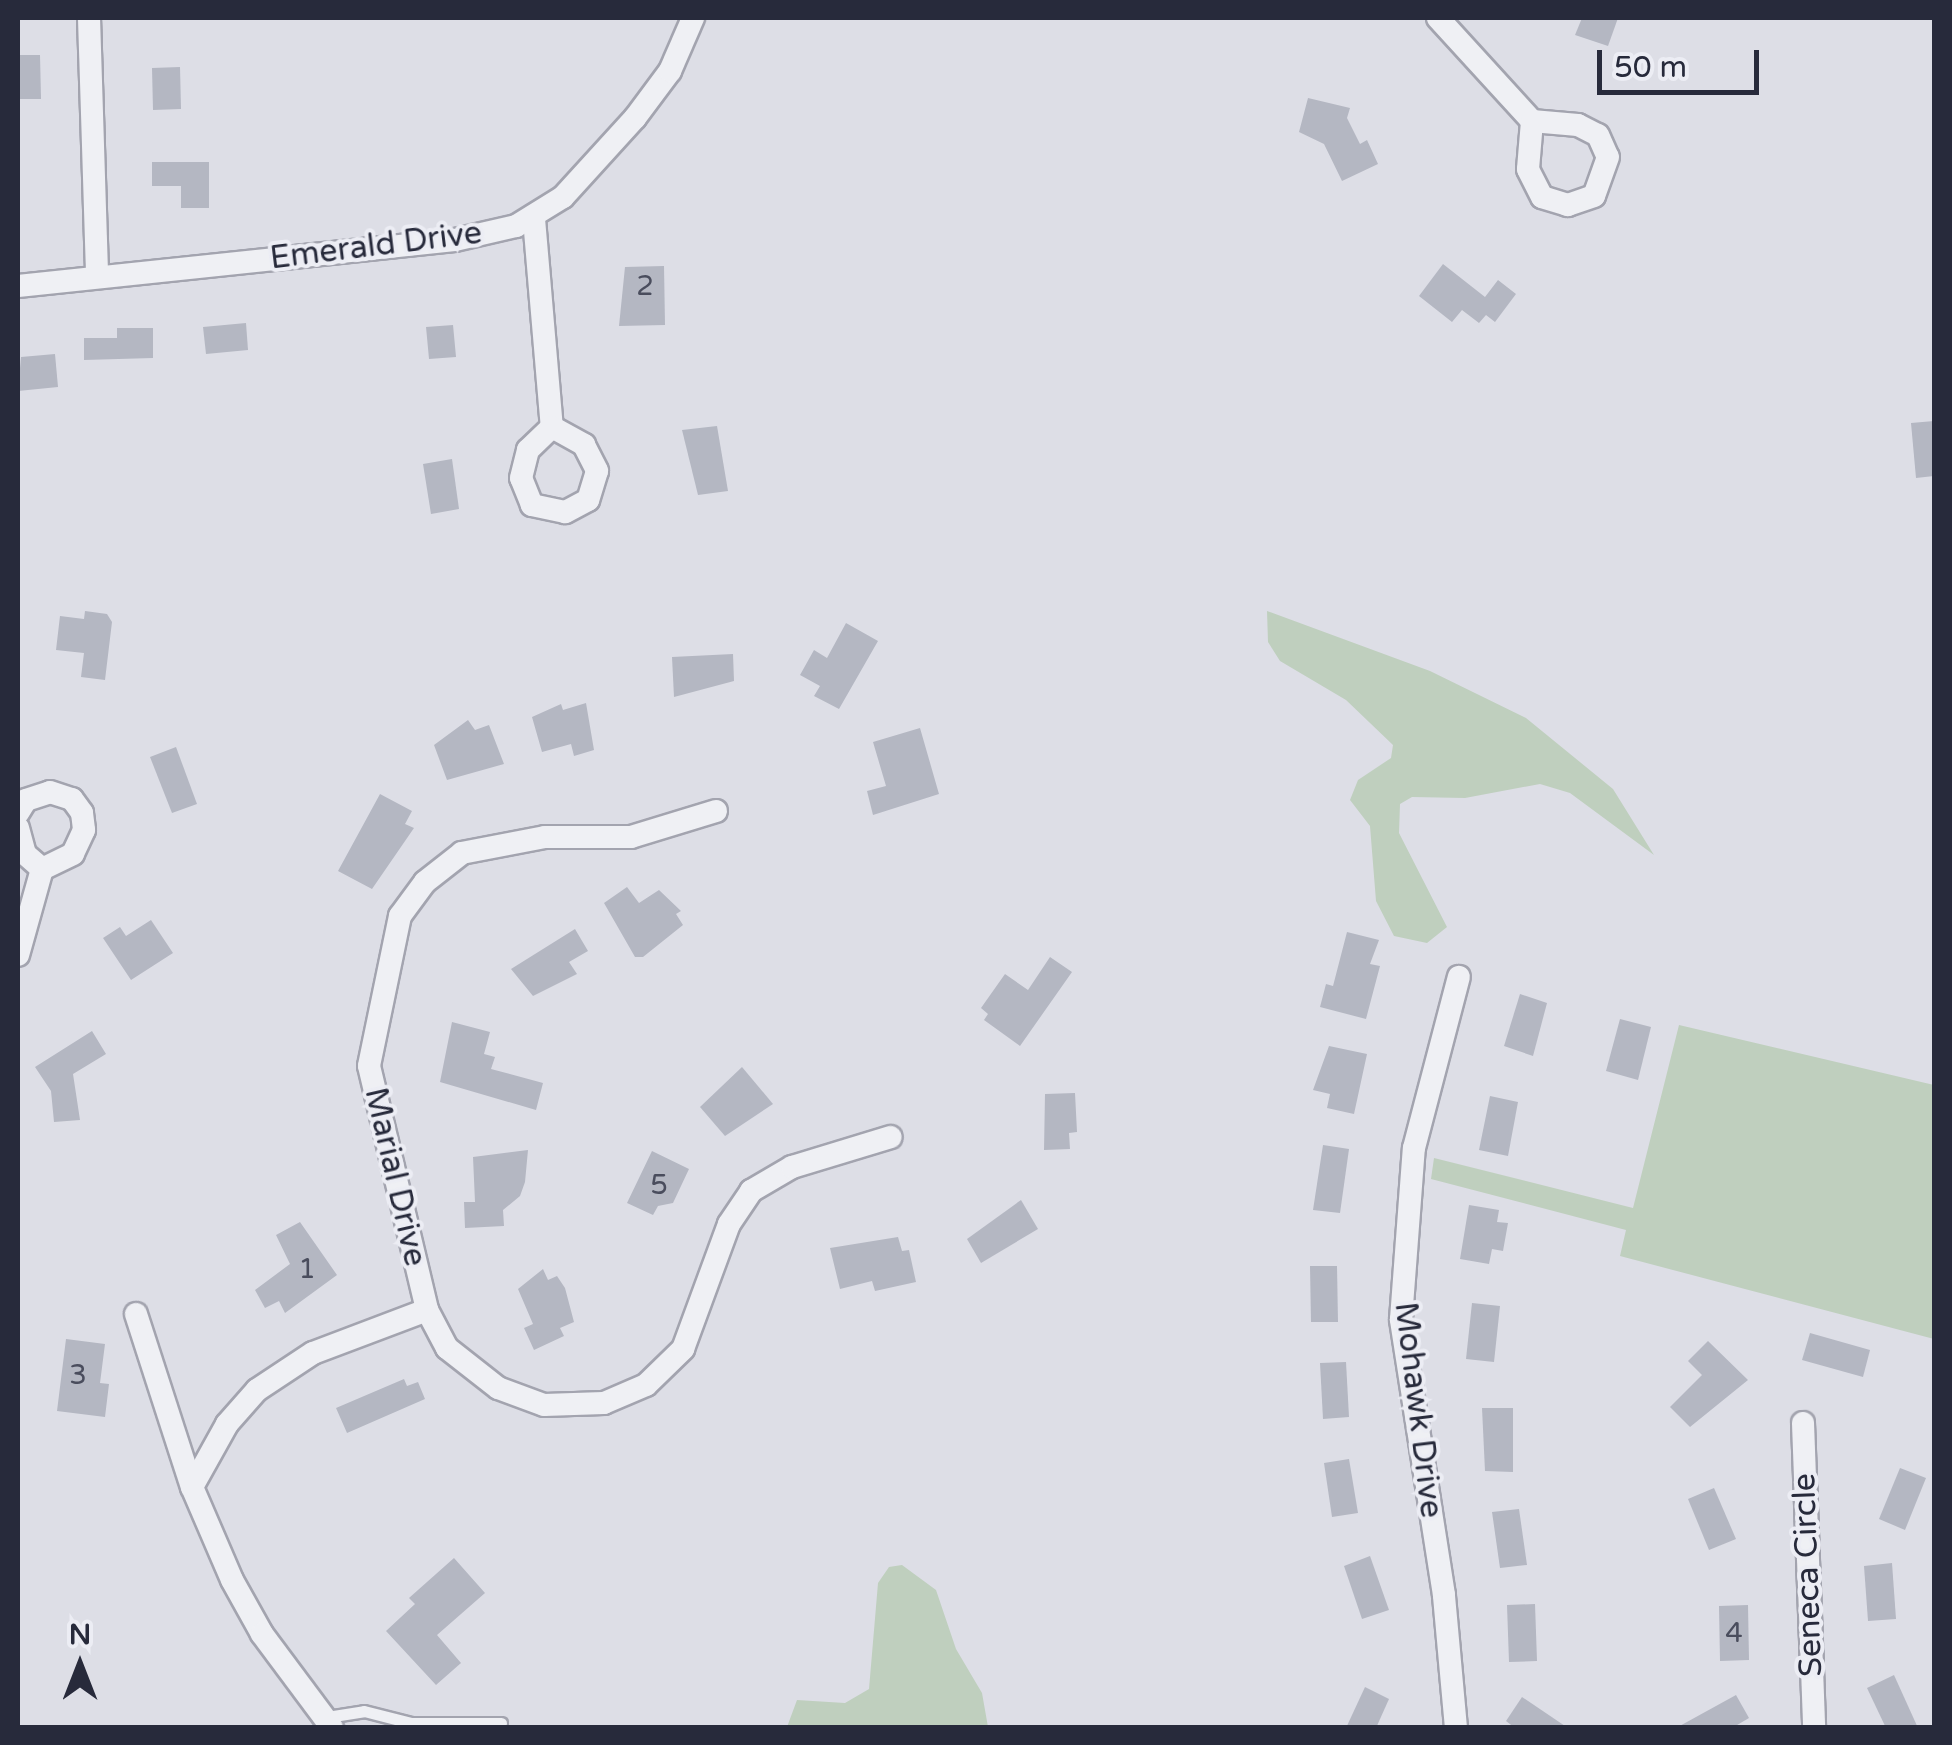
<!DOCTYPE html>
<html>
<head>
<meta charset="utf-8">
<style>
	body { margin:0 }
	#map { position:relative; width:1952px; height:1745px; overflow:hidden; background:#dddee6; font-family:"Varela Round",sans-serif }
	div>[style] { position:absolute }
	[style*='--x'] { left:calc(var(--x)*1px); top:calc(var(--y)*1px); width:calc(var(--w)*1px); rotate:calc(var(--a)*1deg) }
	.green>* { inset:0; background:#bfcfbe }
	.building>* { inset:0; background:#b4b7c2 }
	.roads { filter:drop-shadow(2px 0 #a3a4af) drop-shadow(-2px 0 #a3a4af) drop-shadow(0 2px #a3a4af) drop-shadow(0 -2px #a3a4af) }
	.lane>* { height:11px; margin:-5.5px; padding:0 5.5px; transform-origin:5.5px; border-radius:5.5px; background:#eff0f4 }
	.street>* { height:22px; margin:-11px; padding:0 11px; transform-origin:11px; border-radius:11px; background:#eff0f4 }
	span { translate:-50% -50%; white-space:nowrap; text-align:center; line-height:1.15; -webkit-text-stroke:8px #ecedf4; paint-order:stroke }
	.number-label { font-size:28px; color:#4a4d5d }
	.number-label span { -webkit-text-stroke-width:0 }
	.street-label { font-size:32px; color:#272a3b }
	.frame { position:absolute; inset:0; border:20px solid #272a3b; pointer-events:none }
	.north { position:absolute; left:30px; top:1615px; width:100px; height:100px; -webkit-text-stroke:8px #ecedf4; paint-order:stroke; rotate:0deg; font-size:28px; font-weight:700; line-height:40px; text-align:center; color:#272a3b }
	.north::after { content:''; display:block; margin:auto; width:35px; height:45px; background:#272a3b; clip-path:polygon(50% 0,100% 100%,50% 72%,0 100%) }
	.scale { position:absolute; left:1597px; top:50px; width:162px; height:45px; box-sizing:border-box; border:5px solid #272a3b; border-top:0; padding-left:12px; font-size:30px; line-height:35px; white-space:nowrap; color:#272a3b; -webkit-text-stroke:8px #ecedf4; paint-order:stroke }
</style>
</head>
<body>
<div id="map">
	<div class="green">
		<div style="clip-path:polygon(1267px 611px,1430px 671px,1526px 718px,1613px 789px,1654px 855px,1570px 793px,1540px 784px,1465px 798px,1412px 797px,1400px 804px,1399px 833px,1447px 927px,1427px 943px,1394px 936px,1376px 901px,1370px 826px,1350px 800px,1358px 780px,1391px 758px,1393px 745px,1346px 700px,1280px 661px,1268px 642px)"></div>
		<div style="clip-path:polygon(1679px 1025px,1934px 1085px,1934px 1339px,1620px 1256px,1626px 1230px,1431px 1179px,1434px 1158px,1633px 1208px)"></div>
		<div style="clip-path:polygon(902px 1565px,936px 1590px,956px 1649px,982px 1693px,988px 1727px,787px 1727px,797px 1700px,845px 1703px,869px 1689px,878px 1583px,889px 1567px)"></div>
	</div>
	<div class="building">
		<div style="clip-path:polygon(1582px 18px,1618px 18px,1608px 46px,1575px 35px)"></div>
		<div style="clip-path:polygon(18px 55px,40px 55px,41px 99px,18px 99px)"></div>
		<div style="clip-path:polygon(180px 67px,181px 109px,153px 110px,152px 68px)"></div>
		<div style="clip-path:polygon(1308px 98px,1350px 108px,1347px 118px,1360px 144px,1367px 140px,1378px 164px,1342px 181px,1324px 144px,1299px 132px)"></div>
		<div style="clip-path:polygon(152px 162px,209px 162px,209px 208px,181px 208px,181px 186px,152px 186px)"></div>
		<div style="clip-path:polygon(1443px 264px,1485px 297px,1498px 280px,1516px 294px,1495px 322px,1486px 315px,1479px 323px,1462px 310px,1452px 322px,1419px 296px)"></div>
		<div style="clip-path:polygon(664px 266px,665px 325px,619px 326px,625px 267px)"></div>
		<div style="clip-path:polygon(246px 323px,248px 350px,206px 354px,203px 327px)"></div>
		<div style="clip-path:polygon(453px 325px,456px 357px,429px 359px,426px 327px)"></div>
		<div style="clip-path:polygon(117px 328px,153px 328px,153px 358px,84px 360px,84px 338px,117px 338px)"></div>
		<div style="clip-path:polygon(55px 354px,58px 387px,18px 391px,21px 357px)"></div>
		<div style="clip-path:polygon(1934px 421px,1934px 476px,1916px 478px,1911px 423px)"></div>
		<div style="clip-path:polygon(717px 426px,728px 491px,698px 495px,682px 430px)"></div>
		<div style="clip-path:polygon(452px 459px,459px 509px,431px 514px,423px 464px)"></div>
		<div style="clip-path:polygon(85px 611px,107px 614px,112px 622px,105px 680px,81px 677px,84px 653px,56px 650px,60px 616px,84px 619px)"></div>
		<div style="clip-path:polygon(846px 623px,878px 641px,839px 709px,814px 696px,820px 686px,800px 675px,814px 650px,827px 658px)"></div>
		<div style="clip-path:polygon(733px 654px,734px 681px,674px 697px,672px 657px)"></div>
		<div style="clip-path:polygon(586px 703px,594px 750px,574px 756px,571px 744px,542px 752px,532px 717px,561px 704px,563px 710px)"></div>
		<div style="clip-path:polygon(468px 720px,475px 730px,489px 725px,504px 764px,447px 780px,434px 745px)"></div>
		<div style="clip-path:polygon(920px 728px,939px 794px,873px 815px,867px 791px,886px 786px,873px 742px)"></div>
		<div style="clip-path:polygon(176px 747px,197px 804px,172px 813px,150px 757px)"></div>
		<div style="clip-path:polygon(380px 794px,412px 811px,405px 824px,414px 828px,372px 889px,338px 871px)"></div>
		<div style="clip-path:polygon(627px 887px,639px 903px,659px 890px,681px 911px,676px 914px,683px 925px,643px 957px,635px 957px,604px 903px)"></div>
		<div style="clip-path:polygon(151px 920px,173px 953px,131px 980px,103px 938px,120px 927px,126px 936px)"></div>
		<div style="clip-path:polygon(575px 929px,588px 951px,569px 962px,577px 974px,533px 996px,511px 969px)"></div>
		<div style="clip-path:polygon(1347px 932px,1379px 940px,1370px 964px,1380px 966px,1366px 1019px,1320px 1007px,1326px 984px,1333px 986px)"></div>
		<div style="clip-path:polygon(1050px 957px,1072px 972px,1020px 1046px,984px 1020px,988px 1014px,981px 1008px,1005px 974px,1028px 990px)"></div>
		<div style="clip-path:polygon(1520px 994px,1547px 1003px,1533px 1056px,1504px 1046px)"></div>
		<div style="clip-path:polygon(1620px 1019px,1651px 1027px,1638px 1080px,1606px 1071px)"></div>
		<div style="clip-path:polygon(452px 1022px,490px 1032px,484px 1054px,495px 1057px,491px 1069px,543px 1083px,536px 1110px,440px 1082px)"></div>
		<div style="clip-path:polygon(92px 1031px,106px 1054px,73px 1074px,80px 1120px,54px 1122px,51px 1091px,35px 1067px)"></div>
		<div style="clip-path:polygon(1329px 1046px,1367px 1054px,1354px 1114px,1327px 1108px,1330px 1094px,1313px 1090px)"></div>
		<div style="clip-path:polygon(742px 1067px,773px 1104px,725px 1136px,700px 1107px)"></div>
		<div style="clip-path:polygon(1075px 1093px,1077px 1132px,1069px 1133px,1070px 1149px,1044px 1150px,1045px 1094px)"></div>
		<div style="clip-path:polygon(1490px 1096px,1518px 1102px,1508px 1156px,1479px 1150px)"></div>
		<div style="clip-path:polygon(1323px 1145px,1349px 1149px,1340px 1213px,1313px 1210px)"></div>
		<div style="clip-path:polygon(528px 1150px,525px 1182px,520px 1196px,503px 1210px,504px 1226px,465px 1228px,464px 1202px,475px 1202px,473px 1157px)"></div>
		<div style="clip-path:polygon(652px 1151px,689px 1169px,673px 1203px,658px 1206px,653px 1215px,627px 1203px)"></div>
		<div style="clip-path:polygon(1021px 1200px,1038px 1229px,981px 1263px,967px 1239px)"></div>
		<div style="clip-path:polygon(1469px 1205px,1499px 1210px,1497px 1222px,1508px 1223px,1503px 1251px,1492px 1249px,1489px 1264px,1460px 1259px)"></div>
		<div style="clip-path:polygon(300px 1222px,337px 1275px,285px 1313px,279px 1301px,265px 1308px,255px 1290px,290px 1264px,276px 1235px)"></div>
		<div style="clip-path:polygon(898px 1237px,902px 1251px,909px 1250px,916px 1282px,875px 1291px,872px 1281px,840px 1289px,830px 1248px)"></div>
		<div style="clip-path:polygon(1310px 1266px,1337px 1266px,1338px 1322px,1311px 1322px)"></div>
		<div style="clip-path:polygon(543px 1269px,548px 1280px,557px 1276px,565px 1288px,574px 1322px,560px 1328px,564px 1336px,534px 1350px,524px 1328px,533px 1324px,518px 1289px)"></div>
		<div style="clip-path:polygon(1472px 1303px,1500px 1306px,1494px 1362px,1466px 1359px)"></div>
		<div style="clip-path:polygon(1810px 1333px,1870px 1350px,1863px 1377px,1802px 1360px)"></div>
		<div style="clip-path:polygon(66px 1339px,105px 1344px,100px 1383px,109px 1384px,105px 1417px,57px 1411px)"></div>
		<div style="clip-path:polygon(1708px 1341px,1748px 1380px,1690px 1427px,1670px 1407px,1702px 1375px,1688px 1361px)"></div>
		<div style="clip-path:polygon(1346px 1362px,1349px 1417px,1323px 1419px,1320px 1363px)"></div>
		<div style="clip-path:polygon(404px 1379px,407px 1386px,418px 1382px,425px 1399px,347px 1433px,336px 1408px)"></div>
		<div style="clip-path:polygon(1482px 1408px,1513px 1408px,1513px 1472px,1485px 1471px)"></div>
		<div style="clip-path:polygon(1349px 1459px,1358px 1513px,1332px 1517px,1324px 1463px)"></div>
		<div style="clip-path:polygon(1900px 1468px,1926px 1478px,1905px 1530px,1879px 1519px)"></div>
		<div style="clip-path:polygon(1714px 1488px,1736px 1539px,1709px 1550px,1688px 1499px)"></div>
		<div style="clip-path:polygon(1519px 1509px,1527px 1565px,1500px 1568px,1492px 1512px)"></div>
		<div style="clip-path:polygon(1370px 1556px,1389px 1610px,1362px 1619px,1344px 1566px)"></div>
		<div style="clip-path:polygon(454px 1558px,485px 1593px,437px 1635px,461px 1663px,436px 1685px,386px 1631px,415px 1604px,409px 1598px)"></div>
		<div style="clip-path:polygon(1892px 1563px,1896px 1619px,1868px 1621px,1864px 1566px)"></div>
		<div style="clip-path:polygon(1535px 1604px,1537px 1661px,1509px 1662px,1507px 1605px)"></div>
		<div style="clip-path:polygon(1748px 1605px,1749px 1660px,1720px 1661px,1719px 1606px)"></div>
		<div style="clip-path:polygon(1894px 1675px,1918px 1728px,1886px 1728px,1867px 1688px)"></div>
		<div style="clip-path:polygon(1365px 1687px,1389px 1699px,1376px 1728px,1346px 1728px)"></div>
		<div style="clip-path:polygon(1736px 1695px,1749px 1718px,1732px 1728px,1676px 1728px)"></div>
		<div style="clip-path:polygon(1522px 1697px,1568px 1728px,1515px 1728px,1506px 1721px)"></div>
	</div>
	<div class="roads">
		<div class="lane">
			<div style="--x:327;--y:1717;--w:37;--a:-9"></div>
			<div style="--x:364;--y:1711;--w:49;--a:14.3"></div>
			<div style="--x:411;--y:1723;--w:90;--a:0"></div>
		</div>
		<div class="street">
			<div style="--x:89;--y:18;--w:258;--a:88.2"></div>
			<div style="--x:1438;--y:18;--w:139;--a:47.6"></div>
			<div style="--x:1532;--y:121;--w:46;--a:5"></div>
			<div style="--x:1578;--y:125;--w:22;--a:27"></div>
			<div style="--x:1598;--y:135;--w:24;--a:66"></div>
			<div style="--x:1608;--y:157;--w:41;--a:109.7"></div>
			<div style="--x:1594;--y:196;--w:28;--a:161"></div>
			<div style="--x:1568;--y:205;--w:27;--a:-163"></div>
			<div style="--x:1542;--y:197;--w:31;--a:-117"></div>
			<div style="--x:1528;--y:169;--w:48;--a:-85.2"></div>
			<div style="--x:534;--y:219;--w:209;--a:85.1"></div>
			<div style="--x:552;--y:427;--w:37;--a:29"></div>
			<div style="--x:584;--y:445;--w:29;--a:63"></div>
			<div style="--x:597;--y:471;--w:30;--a:107"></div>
			<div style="--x:588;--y:500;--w:26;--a:152"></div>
			<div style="--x:565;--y:512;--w:34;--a:-168"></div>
			<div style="--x:532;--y:505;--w:29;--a:-112"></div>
			<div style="--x:521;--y:478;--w:29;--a:-76"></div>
			<div style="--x:528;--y:450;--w:33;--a:-44"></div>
			<div style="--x:18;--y:286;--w:439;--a:-6"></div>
			<div style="--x:455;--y:240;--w:63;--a:-12.9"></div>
			<div style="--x:516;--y:226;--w:55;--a:-31.7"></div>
			<div style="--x:563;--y:197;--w:107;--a:-47.7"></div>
			<div style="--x:635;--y:118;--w:59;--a:-53.3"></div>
			<div style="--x:670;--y:71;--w:58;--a:-66.5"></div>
			<div style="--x:716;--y:811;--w:89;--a:163"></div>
			<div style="--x:631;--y:837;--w:86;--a:180"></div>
			<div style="--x:545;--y:837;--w:85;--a:169.1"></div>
			<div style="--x:462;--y:853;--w:47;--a:141.9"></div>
			<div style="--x:425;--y:882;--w:42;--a:126.3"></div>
			<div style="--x:400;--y:916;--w:153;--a:101.7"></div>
			<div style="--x:369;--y:1066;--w:251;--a:76.6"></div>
			<div style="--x:427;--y:1310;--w:43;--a:62.2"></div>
			<div style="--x:447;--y:1348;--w:65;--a:38.1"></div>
			<div style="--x:498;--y:1388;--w:49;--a:20.3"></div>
			<div style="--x:544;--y:1405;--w:60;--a:-1.9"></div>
			<div style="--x:604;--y:1403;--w:46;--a:-23.2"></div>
			<div style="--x:646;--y:1385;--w:52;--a:-44.2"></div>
			<div style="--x:683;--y:1349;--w:133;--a:-69.8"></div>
			<div style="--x:729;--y:1224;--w:40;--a:-56"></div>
			<div style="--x:751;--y:1191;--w:48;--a:-30.3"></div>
			<div style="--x:792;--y:1167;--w:103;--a:-16.9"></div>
			<div style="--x:18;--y:813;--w:15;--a:-58"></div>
			<div style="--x:26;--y:800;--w:25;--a:-18"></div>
			<div style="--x:50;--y:792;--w:23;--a:18"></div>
			<div style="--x:72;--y:799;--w:17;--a:54"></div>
			<div style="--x:82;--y:813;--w:17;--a:83"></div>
			<div style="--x:84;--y:830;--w:26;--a:115"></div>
			<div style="--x:73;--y:854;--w:34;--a:154"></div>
			<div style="--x:18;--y:828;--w:27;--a:75"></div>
			<div style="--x:25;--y:854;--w:23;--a:41"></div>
			<div style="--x:18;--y:955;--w:89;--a:-74.4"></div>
			<div style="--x:136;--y:1314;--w:182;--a:72.1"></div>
			<div style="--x:192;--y:1487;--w:101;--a:66.7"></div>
			<div style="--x:232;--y:1580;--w:62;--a:60.9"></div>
			<div style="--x:262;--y:1634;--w:117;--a:53.3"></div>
			<div style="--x:1803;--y:1423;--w:305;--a:87.9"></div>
			<div style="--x:192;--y:1487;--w:72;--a:-60.9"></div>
			<div style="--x:227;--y:1424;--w:45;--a:-48.6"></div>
			<div style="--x:257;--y:1390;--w:67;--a:-33.5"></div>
			<div style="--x:313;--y:1353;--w:122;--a:-20.7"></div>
			<div style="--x:1456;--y:1728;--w:134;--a:-95.2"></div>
			<div style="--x:1444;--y:1595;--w:279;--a:-98.9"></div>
			<div style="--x:1401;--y:1319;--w:171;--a:-85.7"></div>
			<div style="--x:1414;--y:1148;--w:177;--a:-75.3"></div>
		</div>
	</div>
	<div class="number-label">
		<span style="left:645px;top:286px">2</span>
		<span style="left:659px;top:1185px">5</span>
		<span style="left:307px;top:1269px">1</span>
		<span style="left:78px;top:1375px">3</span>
		<span style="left:1734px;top:1633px">4</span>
	</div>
	<div class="street-label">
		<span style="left:376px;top:246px;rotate:-7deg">Emerald Drive</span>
		<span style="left:395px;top:1177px;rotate:77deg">Marial Drive</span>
		<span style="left:1418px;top:1410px;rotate:83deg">Mohawk Drive</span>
		<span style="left:1808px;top:1575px;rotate:-92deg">Seneca Circle</span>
	</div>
	<div class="frame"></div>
	<div class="north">N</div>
	<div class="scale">50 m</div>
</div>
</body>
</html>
